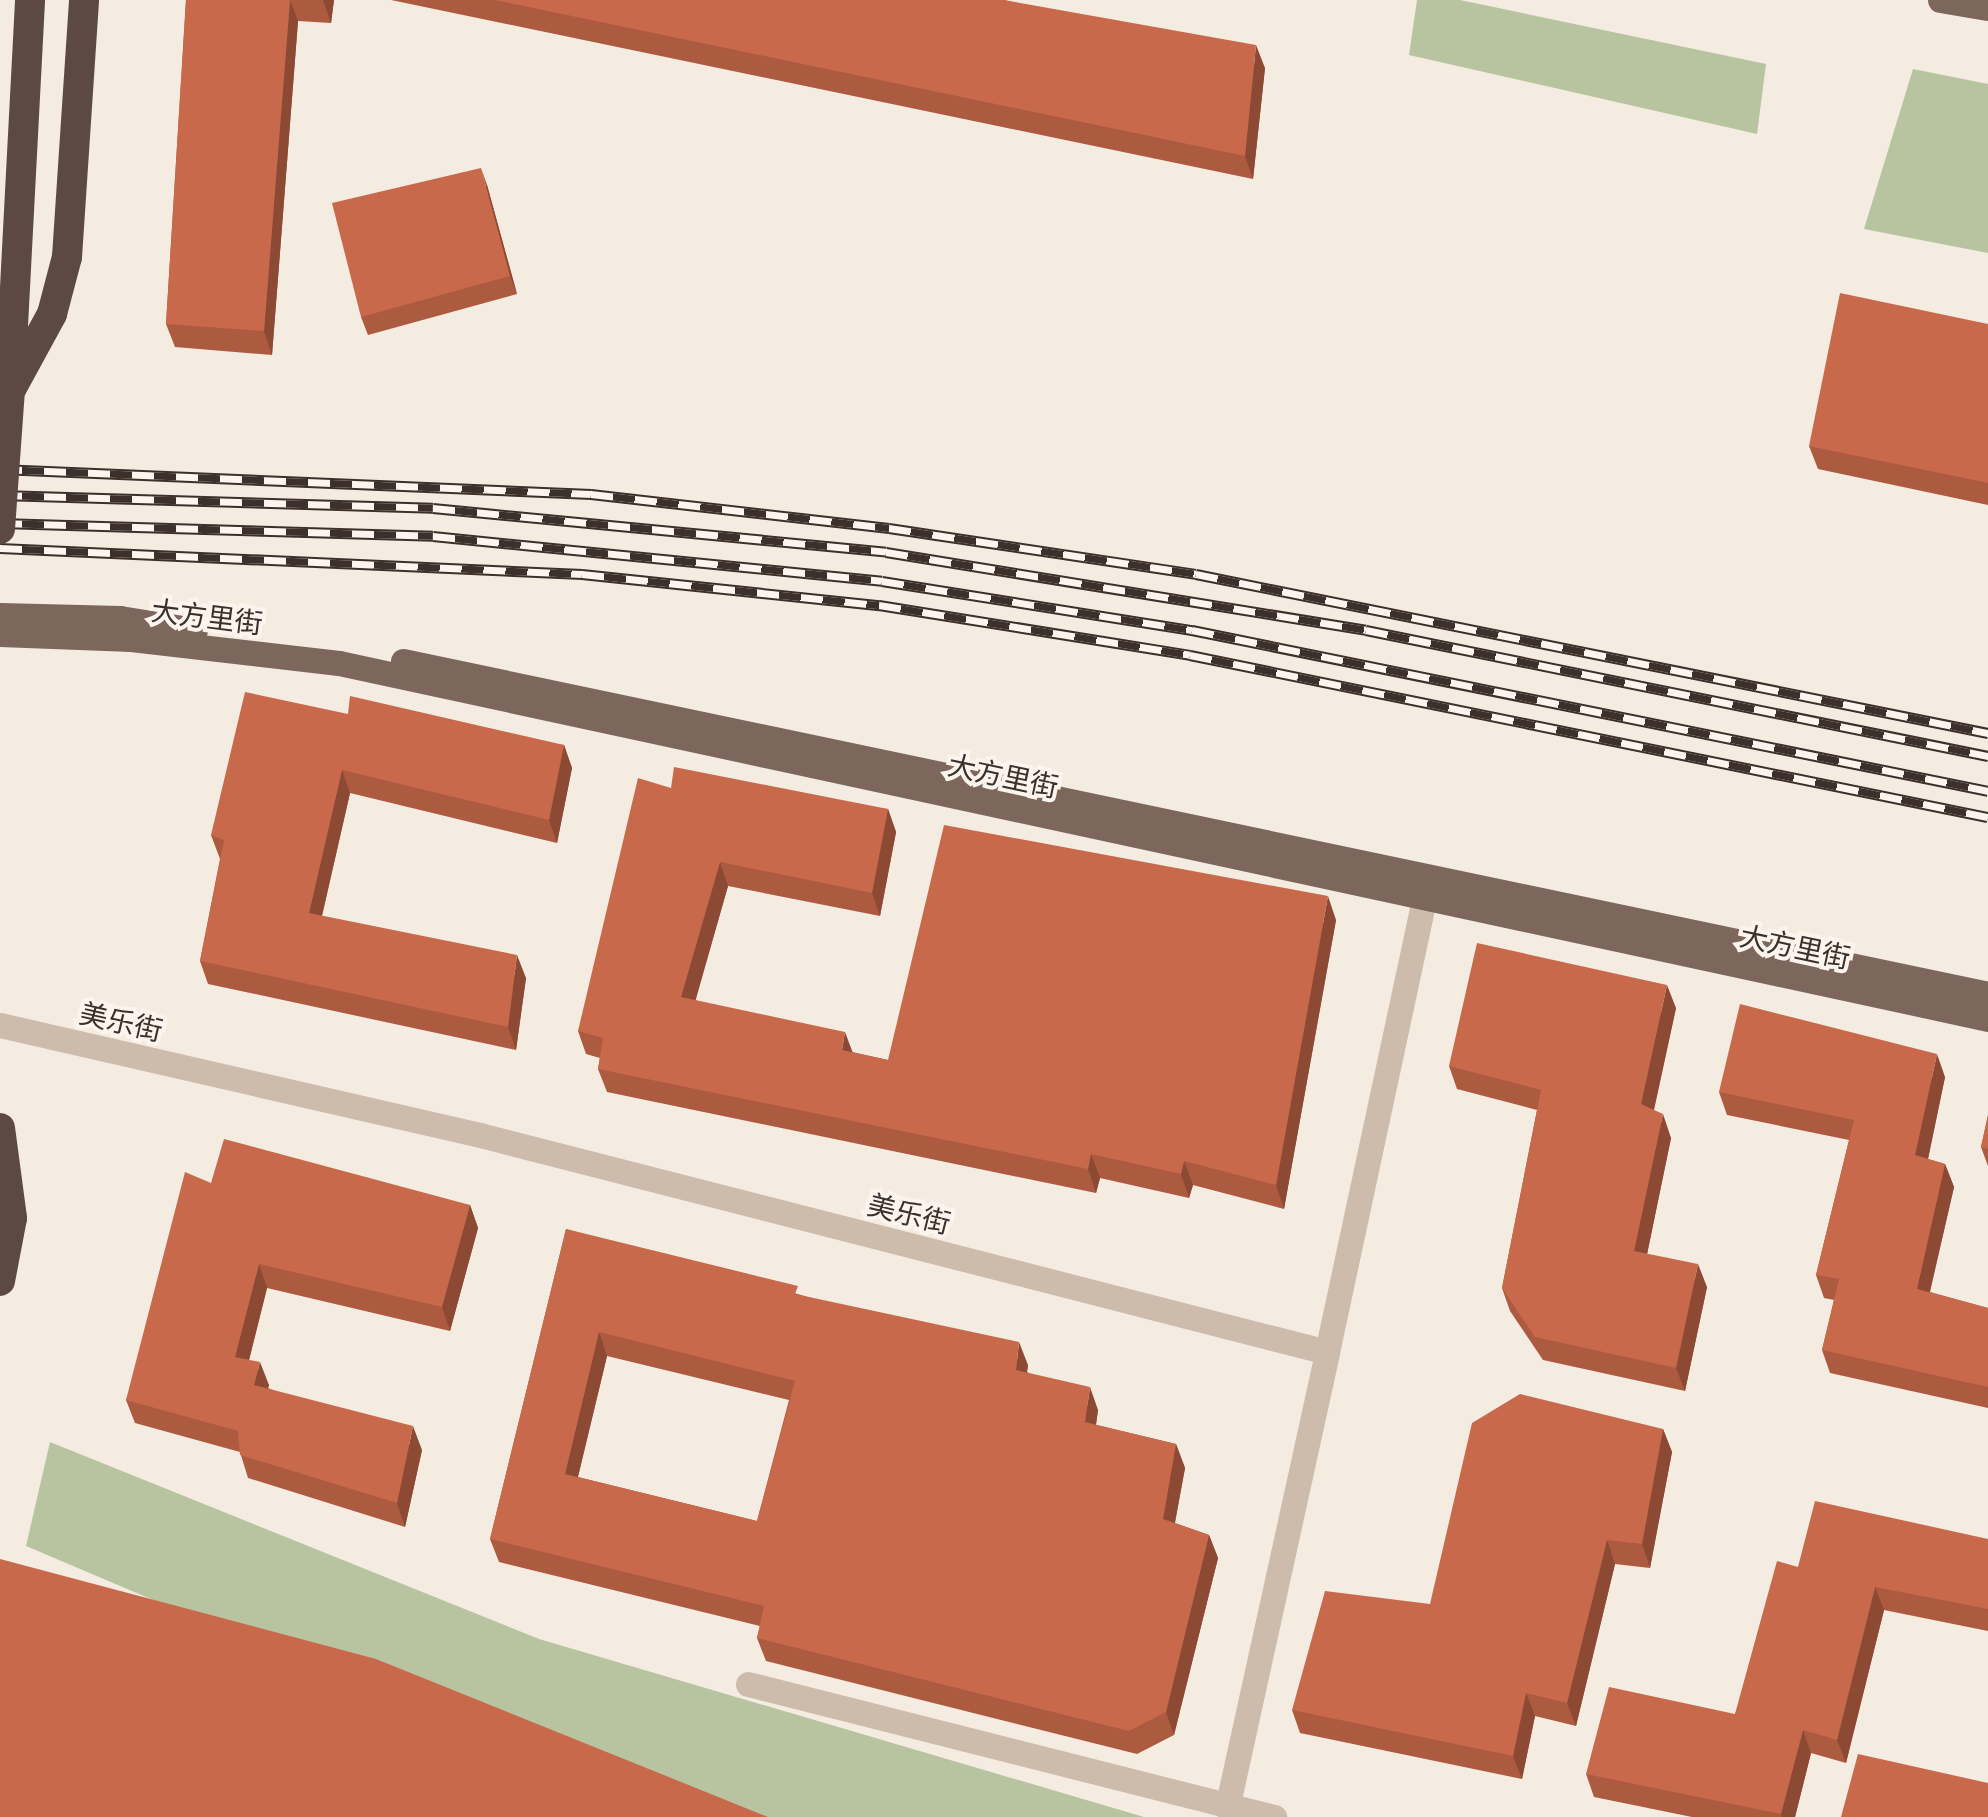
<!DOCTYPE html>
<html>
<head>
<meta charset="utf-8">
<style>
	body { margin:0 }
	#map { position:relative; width:1988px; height:1817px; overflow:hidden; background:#f4ebe1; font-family:"Public Sans","Noto Sans SC",sans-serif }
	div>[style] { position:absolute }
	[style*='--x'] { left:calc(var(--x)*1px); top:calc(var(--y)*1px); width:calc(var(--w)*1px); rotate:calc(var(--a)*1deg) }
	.green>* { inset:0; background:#b8c4a0 }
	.minor>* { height:25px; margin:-12.5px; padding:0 12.5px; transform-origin:12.5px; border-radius:12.5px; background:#cdbbac }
	.major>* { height:25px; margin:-12.5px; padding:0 12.5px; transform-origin:12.5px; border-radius:12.5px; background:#7d675c }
	.highway>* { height:30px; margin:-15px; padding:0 15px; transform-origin:15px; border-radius:15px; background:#5c4a42 }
	.rail>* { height:11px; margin-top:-5.5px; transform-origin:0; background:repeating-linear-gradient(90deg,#fbf5ee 0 22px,#3b302b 0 44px); box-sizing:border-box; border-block:2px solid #3b302b }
	.highway-bridge>* { height:30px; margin:-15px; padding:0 15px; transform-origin:15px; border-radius:15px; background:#5c4a42 }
	.wall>* { inset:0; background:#ac5a40 }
	.shaded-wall>* { inset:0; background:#8c4a34 }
	.building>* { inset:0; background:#c8694b }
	span { translate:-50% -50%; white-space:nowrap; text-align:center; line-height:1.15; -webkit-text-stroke:8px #fbf5ee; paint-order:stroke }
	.street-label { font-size:28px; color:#3b302b }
</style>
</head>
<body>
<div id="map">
	<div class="green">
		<div style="clip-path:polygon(1417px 0,1460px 0,1766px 64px,1757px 134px,1409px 55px)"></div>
		<div style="clip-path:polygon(1913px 69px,1988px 84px,1988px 253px,1864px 229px)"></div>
		<div style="clip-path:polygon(50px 1442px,539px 1639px,1144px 1817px,764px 1817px,205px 1622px,26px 1546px)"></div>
	</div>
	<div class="minor">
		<div style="--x:0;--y:1025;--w:492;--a:12.9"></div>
		<div style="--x:480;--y:1135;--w:874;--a:14.37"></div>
		<div style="--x:1327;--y:1352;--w:483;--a:-77.9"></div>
		<div style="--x:748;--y:1684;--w:543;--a:14.19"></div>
		<div style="--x:1227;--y:1808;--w:467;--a:-77.6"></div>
	</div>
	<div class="major">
		<div style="--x:1940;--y:0;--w:49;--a:9.5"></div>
		<div style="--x:0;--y:615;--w:120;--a:1.4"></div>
		<div style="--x:120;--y:618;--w:76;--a:9.1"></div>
		<div style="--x:0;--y:634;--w:131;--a:2.2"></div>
		<div style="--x:131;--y:639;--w:209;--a:6.6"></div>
		<div style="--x:339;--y:663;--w:1687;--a:12.18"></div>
		<div style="--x:403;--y:661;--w:1620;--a:11.86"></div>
	</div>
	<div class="highway">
		<div style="--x:10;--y:383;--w:384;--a:-87"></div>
		<div style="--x:10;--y:391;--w:88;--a:-61.4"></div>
		<div style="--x:52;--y:314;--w:59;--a:-75.3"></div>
		<div style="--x:67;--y:257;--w:258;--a:-86.2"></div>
		<div style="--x:0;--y:1128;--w:91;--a:82.4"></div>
		<div style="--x:12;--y:1218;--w:64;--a:100.8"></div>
	</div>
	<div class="rail">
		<div style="--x:0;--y:469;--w:592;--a:2.42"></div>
		<div style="--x:591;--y:494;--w:300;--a:6.5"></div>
		<div style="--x:889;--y:528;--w:310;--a:8.5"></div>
		<div style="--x:1196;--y:574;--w:808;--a:11.35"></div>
		<div style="--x:0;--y:495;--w:433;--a:1.7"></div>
		<div style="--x:433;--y:508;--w:455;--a:5.5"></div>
		<div style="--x:886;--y:552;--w:486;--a:9.2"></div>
		<div style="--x:1366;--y:630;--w:635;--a:11.45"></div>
		<div style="--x:0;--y:523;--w:433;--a:1.7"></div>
		<div style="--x:433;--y:536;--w:451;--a:5.7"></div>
		<div style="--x:882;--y:581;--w:314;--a:9"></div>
		<div style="--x:1192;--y:630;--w:812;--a:11.43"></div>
		<div style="--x:0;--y:548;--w:583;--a:2.56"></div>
		<div style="--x:582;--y:574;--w:299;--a:6"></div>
		<div style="--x:879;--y:605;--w:315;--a:9.1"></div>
		<div style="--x:1190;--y:655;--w:814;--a:11.48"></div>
	</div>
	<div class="highway-bridge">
		<div style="--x:0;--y:529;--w:138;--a:-85.9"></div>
	</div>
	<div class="wall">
		<div style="clip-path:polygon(186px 0,334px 0,331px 23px,298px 21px,272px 355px,175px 347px,166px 324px)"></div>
		<div style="clip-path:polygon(391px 0,1004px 0,1265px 68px,1253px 179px)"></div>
		<div style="clip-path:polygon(487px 185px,517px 294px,368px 335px,361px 317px)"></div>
		<div style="clip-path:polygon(1988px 324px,1988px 505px,1818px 469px,1809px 446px)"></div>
		<div style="clip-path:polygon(348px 714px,564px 745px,572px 768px,557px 843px,350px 793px,322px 916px,526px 978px,516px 1050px,208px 984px,200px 961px,220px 859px,211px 835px)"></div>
		<div style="clip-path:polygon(671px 788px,888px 809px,896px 832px,880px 916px,728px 886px,695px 1000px,852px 1052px,888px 1060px,1336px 920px,1284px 1209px,1193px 1185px,1189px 1198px,1100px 1178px,1096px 1193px,607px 1092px,598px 1069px,600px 1058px,586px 1054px,578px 1031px)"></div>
		<div style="clip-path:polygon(1676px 1008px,1654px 1110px,1671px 1138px,1647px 1254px,1707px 1287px,1685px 1391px,1543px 1360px,1510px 1311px,1502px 1288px,1537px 1110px,1457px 1089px,1449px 1066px)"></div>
		<div style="clip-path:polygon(1945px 1077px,1928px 1159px,1945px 1164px,1954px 1187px,1930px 1292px,1988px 1308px,1988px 1408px,1830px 1373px,1822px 1350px,1834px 1300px,1824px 1298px,1816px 1275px,1849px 1140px,1727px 1115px,1719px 1092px)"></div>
		<div style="clip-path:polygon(1988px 1115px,1988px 1166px,1981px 1147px)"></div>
		<div style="clip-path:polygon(211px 1183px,470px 1205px,478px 1228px,450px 1331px,267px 1288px,249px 1360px,269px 1385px,268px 1388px,422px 1450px,405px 1527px,248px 1478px,240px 1452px,135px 1423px,126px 1400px)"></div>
		<div style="clip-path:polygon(evenodd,566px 1229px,801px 1295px,1028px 1365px,1027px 1372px,1098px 1410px,1096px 1425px,1176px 1444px,1185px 1468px,1175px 1523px,1209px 1535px,1218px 1558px,1174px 1735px,1137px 1754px,766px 1661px,757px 1638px,760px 1626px,499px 1562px,490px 1539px,566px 1229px,607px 1356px,789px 1400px,757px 1521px,578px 1477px,607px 1356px)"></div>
		<div style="clip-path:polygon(1663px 1429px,1672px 1452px,1650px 1568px,1615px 1564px,1576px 1726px,1535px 1716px,1522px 1779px,1300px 1733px,1292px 1710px)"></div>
		<div style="clip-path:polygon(1988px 1539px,1988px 1631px,1884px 1610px,1846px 1763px,1811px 1753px,1795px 1817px,1692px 1817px,1594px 1797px,1586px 1774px,1735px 1714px,1798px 1567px)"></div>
	</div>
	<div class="shaded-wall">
		<div style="clip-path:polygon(290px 0,298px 21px,272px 355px,264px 331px)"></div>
		<div style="clip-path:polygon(323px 0,334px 0,331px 23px)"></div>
		<div style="clip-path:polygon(1256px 45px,1265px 68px,1253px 179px,1245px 156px)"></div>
		<div style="clip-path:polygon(481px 168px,487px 185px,517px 294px,510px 276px)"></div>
		<div style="clip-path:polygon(564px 745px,572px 768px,557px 843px,549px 820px)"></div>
		<div style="clip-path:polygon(342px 770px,350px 793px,317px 937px,309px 913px)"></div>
		<div style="clip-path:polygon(888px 809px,896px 832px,880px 916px,872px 893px)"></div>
		<div style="clip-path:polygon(720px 862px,728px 886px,690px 1020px,681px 997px)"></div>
		<div style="clip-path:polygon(1328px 896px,1336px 920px,1284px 1209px,1276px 1185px)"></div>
		<div style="clip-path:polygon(517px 955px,526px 978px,516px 1050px,508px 1027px)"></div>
		<div style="clip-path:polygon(1667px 985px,1676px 1008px,1650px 1127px,1641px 1104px)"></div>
		<div style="clip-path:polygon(845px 1032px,854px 1056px,842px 1050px)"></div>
		<div style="clip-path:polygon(1937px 1054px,1945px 1077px,1924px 1178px,1915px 1155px)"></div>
		<div style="clip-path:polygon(1663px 1114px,1671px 1138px,1643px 1274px,1634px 1251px)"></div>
		<div style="clip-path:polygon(1091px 1154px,1100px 1178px,1096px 1193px,1088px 1169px)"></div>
		<div style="clip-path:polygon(1184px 1161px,1193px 1185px,1189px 1198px,1181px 1174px)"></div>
		<div style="clip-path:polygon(1945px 1164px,1954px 1187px,1925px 1312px,1917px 1289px)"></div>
		<div style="clip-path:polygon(470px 1205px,478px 1228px,450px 1331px,442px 1307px)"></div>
		<div style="clip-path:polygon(259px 1264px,267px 1288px,244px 1380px,235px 1357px)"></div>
		<div style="clip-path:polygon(1698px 1264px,1707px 1287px,1685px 1391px,1676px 1368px)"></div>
		<div style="clip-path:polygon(599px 1332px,607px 1356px,573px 1497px,565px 1474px)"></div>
		<div style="clip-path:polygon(1019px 1342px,1028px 1365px,1024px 1393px,1016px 1370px)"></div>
		<div style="clip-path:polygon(260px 1362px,269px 1385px,262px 1408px,254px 1385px)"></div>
		<div style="clip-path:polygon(1090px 1387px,1098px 1410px,1093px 1445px,1085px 1422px)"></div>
		<div style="clip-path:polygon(413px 1426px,422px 1450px,405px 1527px,397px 1503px)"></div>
		<div style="clip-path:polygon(1663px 1429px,1672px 1452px,1650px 1568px,1642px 1544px)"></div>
		<div style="clip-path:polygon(1176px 1444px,1185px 1468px,1171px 1543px,1163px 1519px)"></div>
		<div style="clip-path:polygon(1209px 1535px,1218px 1558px,1174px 1735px,1166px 1712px)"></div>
		<div style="clip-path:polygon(1607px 1540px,1615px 1564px,1576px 1726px,1567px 1703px)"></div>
		<div style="clip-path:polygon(1875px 1587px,1884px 1610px,1846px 1763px,1837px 1740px)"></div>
		<div style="clip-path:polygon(1526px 1693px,1535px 1716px,1522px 1779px,1513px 1756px)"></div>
		<div style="clip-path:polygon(1803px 1730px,1811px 1753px,1795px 1817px,1782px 1817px,1781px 1814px)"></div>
	</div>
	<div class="building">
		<div style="clip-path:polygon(186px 0,290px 0,264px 331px,166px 324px)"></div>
		<div style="clip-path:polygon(495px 0,1004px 0,1256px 45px,1245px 156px)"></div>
		<div style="clip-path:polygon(481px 168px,510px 276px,361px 317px,332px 203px)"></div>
		<div style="clip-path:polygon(1840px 293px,1988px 324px,1988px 483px,1809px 446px)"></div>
		<div style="clip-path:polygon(245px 692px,348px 714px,350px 696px,564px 745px,549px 820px,342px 770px,309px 913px,517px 955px,508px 1027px,200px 961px,224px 840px,211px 835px)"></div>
		<div style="clip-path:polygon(674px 767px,888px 809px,872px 893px,720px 862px,681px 997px,845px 1032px,842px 1050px,888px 1060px,944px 825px,1328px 896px,1276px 1185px,1184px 1161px,1181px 1174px,1091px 1154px,1088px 1169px,598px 1069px,603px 1038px,578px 1031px,638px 778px,671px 788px)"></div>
		<div style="clip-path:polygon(1477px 943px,1667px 985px,1641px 1104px,1663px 1114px,1634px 1251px,1698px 1264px,1676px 1368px,1535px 1337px,1502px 1288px,1541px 1090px,1449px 1066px)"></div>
		<div style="clip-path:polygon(1740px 1004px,1937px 1054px,1915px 1155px,1945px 1164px,1917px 1289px,1988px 1308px,1988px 1387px,1822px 1350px,1839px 1279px,1816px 1275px,1854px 1120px,1719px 1092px)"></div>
		<div style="clip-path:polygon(1988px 1115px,1988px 1149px,1981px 1147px)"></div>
		<div style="clip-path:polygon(224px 1139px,470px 1205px,442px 1307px,259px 1264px,235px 1357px,260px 1362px,254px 1385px,413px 1426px,397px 1503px,240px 1455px,238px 1431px,126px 1400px,185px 1172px,211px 1183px)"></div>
		<div style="clip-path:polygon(evenodd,566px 1229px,798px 1286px,795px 1294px,1019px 1342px,1016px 1370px,1090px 1387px,1085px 1422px,1176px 1444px,1163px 1519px,1209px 1535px,1166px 1712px,1129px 1731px,757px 1638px,764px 1606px,490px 1539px,566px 1229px,599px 1332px,795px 1381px,757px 1521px,565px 1474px,599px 1332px)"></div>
		<div style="clip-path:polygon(1520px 1394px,1663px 1429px,1642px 1544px,1607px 1540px,1567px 1703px,1526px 1693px,1513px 1756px,1292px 1710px,1325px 1591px,1430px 1604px,1472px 1423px)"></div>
		<div style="clip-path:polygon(1815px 1501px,1988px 1539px,1988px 1609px,1875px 1587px,1837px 1740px,1803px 1730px,1781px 1814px,1586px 1774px,1609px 1687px,1735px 1714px,1777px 1561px,1798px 1567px)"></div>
		<div style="clip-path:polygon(0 1559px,376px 1659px,768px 1817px,0 1817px)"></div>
		<div style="clip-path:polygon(1858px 1754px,1988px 1783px,1988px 1817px,1841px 1817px)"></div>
	</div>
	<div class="street-label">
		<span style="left:207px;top:617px;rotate:7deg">大方里街</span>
		<span style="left:1003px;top:776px;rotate:12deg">大方里街</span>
		<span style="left:1795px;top:947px;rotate:12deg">大方里街</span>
		<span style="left:121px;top:1022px;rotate:13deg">美乐街</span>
		<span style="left:909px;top:1214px;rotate:14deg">美乐街</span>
	</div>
</div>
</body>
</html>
